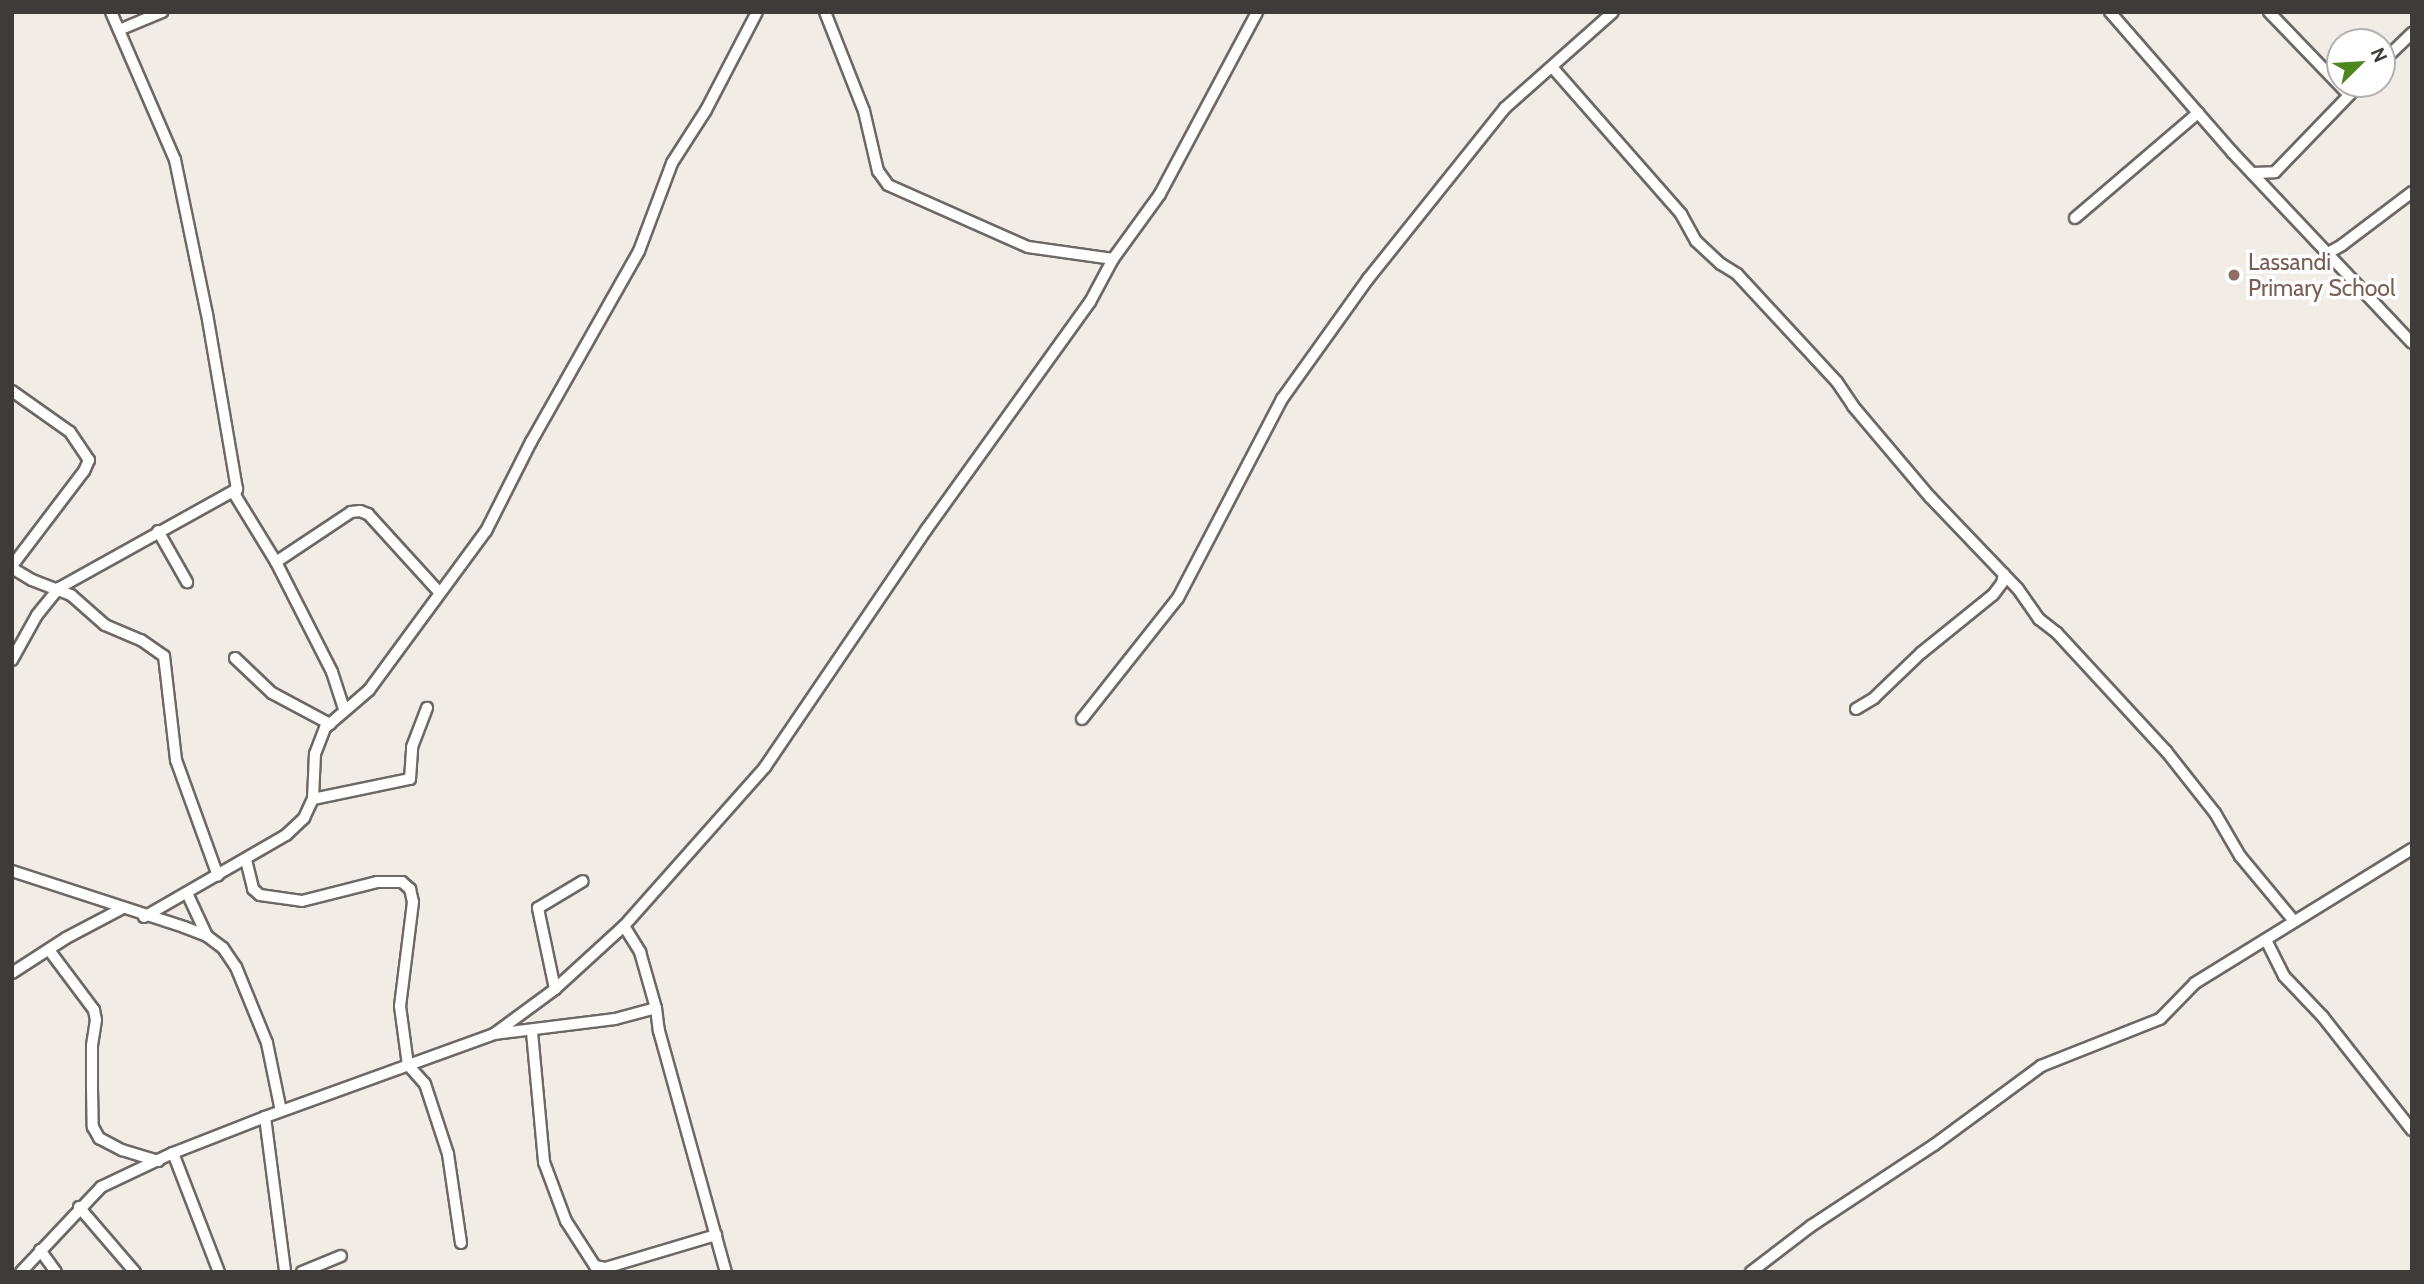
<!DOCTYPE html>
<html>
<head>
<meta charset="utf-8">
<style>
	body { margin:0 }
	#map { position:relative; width:2424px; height:1284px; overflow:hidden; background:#f2ece7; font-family:Cabin,sans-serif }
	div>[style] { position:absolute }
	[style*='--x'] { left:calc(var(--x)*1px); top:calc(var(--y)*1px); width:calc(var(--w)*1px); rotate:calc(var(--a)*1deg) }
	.roads { filter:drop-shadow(2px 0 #6d6864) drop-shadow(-2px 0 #6d6864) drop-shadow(0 2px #6d6864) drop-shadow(0 -2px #6d6864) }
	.minor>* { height:10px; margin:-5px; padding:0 5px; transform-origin:5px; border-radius:5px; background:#fff }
	.dots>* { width:19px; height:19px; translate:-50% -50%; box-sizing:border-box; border:4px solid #fff; border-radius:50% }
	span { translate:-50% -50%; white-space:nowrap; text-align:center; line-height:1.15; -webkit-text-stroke:7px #fff; paint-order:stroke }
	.education-label { font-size:23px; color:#785e54 }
	.left { translate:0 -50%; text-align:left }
	.frame { position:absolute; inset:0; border:14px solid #3e3b39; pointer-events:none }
	.north { position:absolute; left:2326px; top:28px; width:70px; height:70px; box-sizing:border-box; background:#fff; border:2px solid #b2b1b0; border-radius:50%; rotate:66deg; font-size:19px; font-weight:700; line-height:28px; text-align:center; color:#3e3b39 }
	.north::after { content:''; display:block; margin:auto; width:24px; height:32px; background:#4f8620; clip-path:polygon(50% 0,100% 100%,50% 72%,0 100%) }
</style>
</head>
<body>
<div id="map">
	<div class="roads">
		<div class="minor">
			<div style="--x:111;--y:12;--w:161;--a:66.6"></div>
			<div style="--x:175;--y:160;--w:157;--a:78.3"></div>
			<div style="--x:207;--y:314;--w:178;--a:80.3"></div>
			<div style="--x:237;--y:489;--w:6;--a:108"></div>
			<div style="--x:235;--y:495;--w:79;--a:58.5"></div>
			<div style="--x:276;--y:562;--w:123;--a:63"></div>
			<div style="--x:332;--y:672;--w:40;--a:72"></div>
			<div style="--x:825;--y:12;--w:106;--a:68.5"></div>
			<div style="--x:864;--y:111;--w:62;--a:76.9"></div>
			<div style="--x:878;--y:171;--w:17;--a:54"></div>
			<div style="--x:888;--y:185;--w:153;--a:23.9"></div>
			<div style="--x:1028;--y:247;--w:86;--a:8"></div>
			<div style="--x:2110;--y:12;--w:186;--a:48.9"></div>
			<div style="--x:2232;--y:152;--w:262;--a:46.7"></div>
			<div style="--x:2269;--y:12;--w:115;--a:46.1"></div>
			<div style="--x:119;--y:30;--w:47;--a:-22.7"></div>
			<div style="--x:2382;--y:62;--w:42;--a:-44"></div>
			<div style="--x:1552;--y:67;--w:196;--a:48.7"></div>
			<div style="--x:1681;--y:214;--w:31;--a:61"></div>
			<div style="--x:1696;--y:241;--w:34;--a:43"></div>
			<div style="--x:1721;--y:264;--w:19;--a:32"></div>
			<div style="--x:1737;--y:274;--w:147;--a:47.2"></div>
			<div style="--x:1837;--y:382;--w:29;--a:56"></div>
			<div style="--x:1853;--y:406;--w:119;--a:49.8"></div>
			<div style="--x:1930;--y:497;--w:127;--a:46.3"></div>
			<div style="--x:2018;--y:589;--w:37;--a:55"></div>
			<div style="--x:2039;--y:619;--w:23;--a:38"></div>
			<div style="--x:2057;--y:633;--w:161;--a:47.3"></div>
			<div style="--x:2166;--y:751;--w:79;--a:51.7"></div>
			<div style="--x:2215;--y:813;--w:50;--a:59.8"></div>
			<div style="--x:2240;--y:856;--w:85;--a:50.3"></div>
			<div style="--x:2252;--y:173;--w:23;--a:-2"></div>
			<div style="--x:2275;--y:172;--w:122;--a:-46"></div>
			<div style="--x:2075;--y:218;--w:162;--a:-40.5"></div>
			<div style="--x:2326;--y:254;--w:18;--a:-29"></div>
			<div style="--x:2342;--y:245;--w:88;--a:-37.1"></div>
			<div style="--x:12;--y:391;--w:71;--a:35.3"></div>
			<div style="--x:70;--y:432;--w:34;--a:56"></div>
			<div style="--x:89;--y:460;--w:12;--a:114"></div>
			<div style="--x:84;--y:471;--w:119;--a:127.2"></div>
			<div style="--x:158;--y:531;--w:59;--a:60.4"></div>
			<div style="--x:276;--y:562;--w:90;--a:-33.7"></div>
			<div style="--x:351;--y:512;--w:9;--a:-6"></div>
			<div style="--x:360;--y:511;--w:9;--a:21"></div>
			<div style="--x:368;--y:514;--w:105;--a:47.7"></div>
			<div style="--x:12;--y:568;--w:23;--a:31"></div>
			<div style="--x:32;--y:580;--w:42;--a:21"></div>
			<div style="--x:71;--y:595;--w:45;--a:41.4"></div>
			<div style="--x:105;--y:625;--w:39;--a:23"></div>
			<div style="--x:141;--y:640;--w:28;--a:35"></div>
			<div style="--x:164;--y:656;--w:105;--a:83.4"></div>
			<div style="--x:176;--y:760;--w:123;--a:70.1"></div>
			<div style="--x:235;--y:658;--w:51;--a:43.4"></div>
			<div style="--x:272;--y:693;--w:66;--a:28.1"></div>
			<div style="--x:12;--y:660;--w:51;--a:-60.9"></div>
			<div style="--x:37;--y:615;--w:35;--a:-51"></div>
			<div style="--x:59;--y:588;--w:204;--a:-29.1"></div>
			<div style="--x:1856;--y:709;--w:21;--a:-31"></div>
			<div style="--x:1874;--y:698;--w:65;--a:-43.8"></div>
			<div style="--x:1921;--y:653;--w:92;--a:-38.9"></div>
			<div style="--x:1993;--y:595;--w:15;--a:-53"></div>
			<div style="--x:2002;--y:583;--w:9;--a:-77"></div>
			<div style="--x:1082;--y:719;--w:154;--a:-51.6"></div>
			<div style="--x:1178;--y:598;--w:225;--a:-62.4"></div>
			<div style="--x:1282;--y:399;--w:148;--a:-54.4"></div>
			<div style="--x:1368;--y:279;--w:219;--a:-51.3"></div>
			<div style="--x:1505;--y:108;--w:144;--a:-41.6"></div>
			<div style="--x:313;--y:799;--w:99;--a:-11.7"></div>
			<div style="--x:410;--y:779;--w:32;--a:-86"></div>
			<div style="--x:412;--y:747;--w:42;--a:-69"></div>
			<div style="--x:246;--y:860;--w:30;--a:76"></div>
			<div style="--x:253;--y:889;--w:9;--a:41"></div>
			<div style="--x:260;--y:895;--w:42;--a:8.1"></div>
			<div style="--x:302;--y:901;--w:77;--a:-14.2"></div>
			<div style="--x:377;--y:882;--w:25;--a:0"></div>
			<div style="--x:402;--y:882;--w:11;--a:41"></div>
			<div style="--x:410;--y:889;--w:13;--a:77"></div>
			<div style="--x:413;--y:902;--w:105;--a:97.1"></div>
			<div style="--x:400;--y:1006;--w:60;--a:82.3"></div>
			<div style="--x:408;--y:1065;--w:25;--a:48"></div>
			<div style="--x:425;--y:1084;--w:74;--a:71.8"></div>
			<div style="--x:448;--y:1154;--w:90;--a:81.7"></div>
			<div style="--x:12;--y:871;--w:181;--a:18"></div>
			<div style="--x:184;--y:927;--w:25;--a:21"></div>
			<div style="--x:207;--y:936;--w:20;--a:37"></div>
			<div style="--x:223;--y:948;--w:23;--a:56"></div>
			<div style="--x:236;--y:967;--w:82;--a:67.8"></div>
			<div style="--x:267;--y:1043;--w:69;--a:78.4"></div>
			<div style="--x:187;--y:893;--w:47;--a:65.1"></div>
			<div style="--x:144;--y:917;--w:164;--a:-30"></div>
			<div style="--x:286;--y:835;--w:25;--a:-43"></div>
			<div style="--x:304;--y:818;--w:21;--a:-65"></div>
			<div style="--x:313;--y:799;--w:45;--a:-87.5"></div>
			<div style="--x:315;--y:754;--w:28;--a:-69"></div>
			<div style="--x:325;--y:728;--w:58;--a:-40.8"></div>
			<div style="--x:369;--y:690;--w:197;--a:-53.7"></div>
			<div style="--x:486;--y:531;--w:100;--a:-63.2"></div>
			<div style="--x:531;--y:442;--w:219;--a:-60.5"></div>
			<div style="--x:639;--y:251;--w:94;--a:-69.4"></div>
			<div style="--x:672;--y:163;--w:63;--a:-57.3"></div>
			<div style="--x:706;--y:110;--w:110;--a:-62.5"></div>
			<div style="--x:624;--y:926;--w:31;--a:58"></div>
			<div style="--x:640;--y:952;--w:58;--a:74.1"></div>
			<div style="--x:2266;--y:940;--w:40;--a:63.4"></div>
			<div style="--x:2284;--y:976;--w:57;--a:46.4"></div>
			<div style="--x:2323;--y:1017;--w:144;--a:51.8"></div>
			<div style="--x:49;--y:950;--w:75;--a:53.1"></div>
			<div style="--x:94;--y:1010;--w:10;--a:79"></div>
			<div style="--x:96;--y:1020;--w:26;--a:99"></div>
			<div style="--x:92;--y:1046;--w:42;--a:90"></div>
			<div style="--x:92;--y:1088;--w:39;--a:89"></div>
			<div style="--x:93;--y:1127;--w:13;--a:61"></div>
			<div style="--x:99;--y:1138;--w:26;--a:28"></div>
			<div style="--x:122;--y:1150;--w:38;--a:17"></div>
			<div style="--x:12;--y:973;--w:64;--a:-32.9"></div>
			<div style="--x:66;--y:938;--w:62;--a:-27.8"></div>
			<div style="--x:555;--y:989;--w:83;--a:-101.9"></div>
			<div style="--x:538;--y:908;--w:52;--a:-31"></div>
			<div style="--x:532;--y:1032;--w:131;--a:84.7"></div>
			<div style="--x:544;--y:1162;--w:63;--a:69.6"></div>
			<div style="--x:566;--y:1221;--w:54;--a:57.2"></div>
			<div style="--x:595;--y:1266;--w:10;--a:11"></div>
			<div style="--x:605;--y:1268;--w:116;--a:-16.6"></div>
			<div style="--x:494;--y:1034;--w:122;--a:-7.1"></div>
			<div style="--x:615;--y:1019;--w:42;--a:-15"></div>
			<div style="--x:656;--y:1008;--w:23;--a:83"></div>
			<div style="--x:659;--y:1031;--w:250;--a:74.5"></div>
			<div style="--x:265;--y:1117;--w:156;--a:82.6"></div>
			<div style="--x:173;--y:1153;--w:128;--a:68.9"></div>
			<div style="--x:79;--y:1207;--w:86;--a:49.3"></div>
			<div style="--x:40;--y:1250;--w:27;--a:54"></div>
			<div style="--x:21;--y:1272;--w:117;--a:-46.7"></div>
			<div style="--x:101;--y:1187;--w:80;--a:-25.3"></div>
			<div style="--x:173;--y:1153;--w:99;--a:-21.4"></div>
			<div style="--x:265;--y:1117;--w:244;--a:-19.9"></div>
			<div style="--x:494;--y:1034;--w:76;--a:-36.4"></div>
			<div style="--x:555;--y:989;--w:93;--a:-42.4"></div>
			<div style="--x:624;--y:926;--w:213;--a:-48.4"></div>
			<div style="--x:765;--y:767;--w:287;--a:-55.8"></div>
			<div style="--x:926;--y:530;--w:281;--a:-54.3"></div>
			<div style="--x:1090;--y:302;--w:49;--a:-61.9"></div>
			<div style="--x:1113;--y:259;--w:80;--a:-54.1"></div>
			<div style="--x:1160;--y:194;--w:206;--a:-61.9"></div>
			<div style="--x:302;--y:1272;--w:42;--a:-22.3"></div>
			<div style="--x:1751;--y:1272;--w:76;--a:-37.5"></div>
			<div style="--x:1811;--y:1226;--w:147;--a:-33.4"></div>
			<div style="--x:1934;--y:1145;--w:133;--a:-36.4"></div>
			<div style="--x:2041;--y:1066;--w:128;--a:-21.6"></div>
			<div style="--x:2160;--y:1019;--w:50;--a:-45.8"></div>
			<div style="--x:2195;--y:983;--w:255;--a:-31.7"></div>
		</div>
	</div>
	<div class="dots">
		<div style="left:2234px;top:275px;background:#8d6e63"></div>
	</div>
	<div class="education-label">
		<span class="left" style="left:2248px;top:275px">Lassandi<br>Primary School</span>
	</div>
	<div class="frame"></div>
	<div class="north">N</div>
</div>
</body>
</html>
